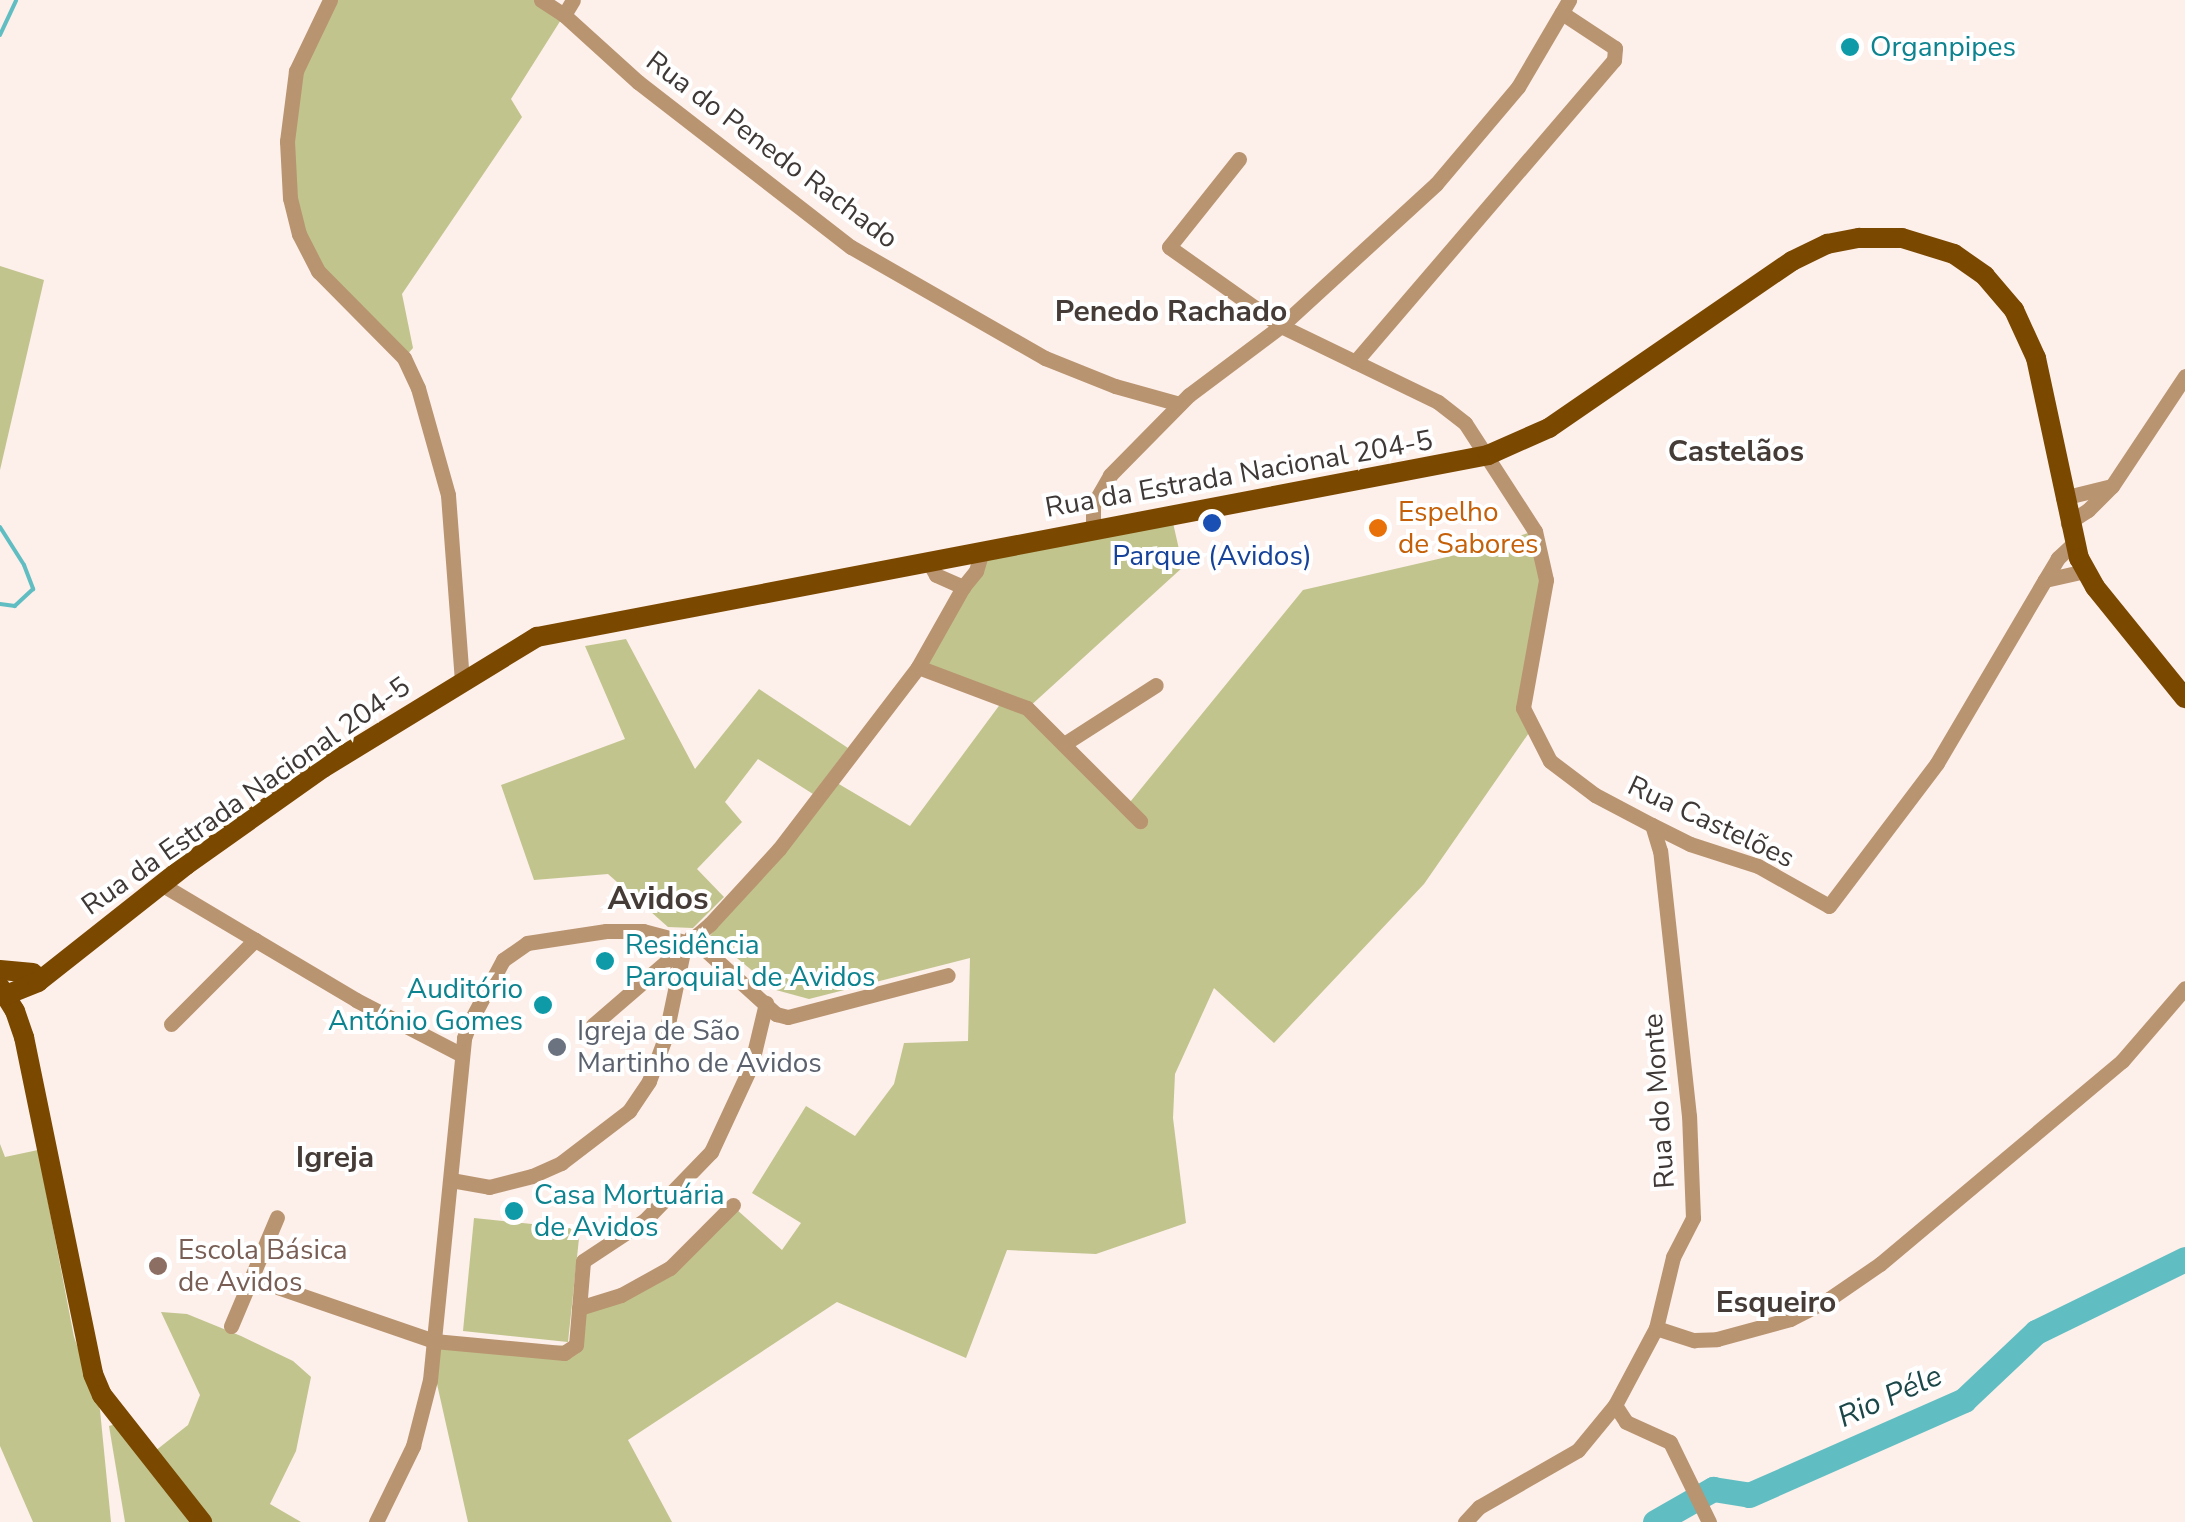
<!DOCTYPE html>
<html>
<head>
<meta charset="utf-8">
<style>
	body { margin:0 }
	#map { position:relative; width:2185px; height:1522px; overflow:hidden; background:#fdefea; font-family:"Nunito Sans",sans-serif }
	div>[style] { position:absolute }
	[style*='--x'] { left:calc(var(--x)*1px); top:calc(var(--y)*1px); width:calc(var(--w)*1px); rotate:calc(var(--a)*1deg) }
	.green>* { inset:0; background:#c1c48d }
	.stream>* { height:4px; margin:-2px; padding:0 2px; transform-origin:2px; border-radius:2px; background:#60bec3 }
	.river>* { height:25px; margin:-12.5px; padding:0 12.5px; transform-origin:12.5px; border-radius:12.5px; background:#60bec3 }
	.minor>* { height:15px; margin:-7.5px; padding:0 7.5px; transform-origin:7.5px; border-radius:7.5px; background:#b99470 }
	.major>* { height:20px; margin:-10px; padding:0 10px; transform-origin:10px; border-radius:10px; background:#7b4800 }
	.dots>* { width:28px; height:28px; translate:-50% -50%; box-sizing:border-box; border:5px solid #fff; border-radius:50% }
	span { translate:-50% -50%; white-space:nowrap; text-align:center; line-height:1.15; -webkit-text-stroke:8px #fff; paint-order:stroke }
	.culture-label { font-size:28px; color:#0d838f }
	.left { translate:0 -50%; text-align:left }
	.right { translate:-100% -50%; text-align:right }
	.street-label { font-size:28px; color:#3e3836 }
	.food-label { font-size:28px; color:#c56008 }
	.transit-label { font-size:28px; color:#164399 }
	.worship-label { font-size:28px; color:#5b616d }
	.education-label { font-size:28px; color:#785e54 }
	.neighbourhood-label { font-size:30px; color:#463c37; font-weight:700 }
	.water-label { font-size:30px; color:#1c4749; font-style:italic }
	.quarter-label { font-size:32px; color:#463c37; font-weight:700 }
</style>
</head>
<body>
<div id="map">
	<div class="green">
		<div style="clip-path:polygon(330px 0,541px 0,564px 15px,511px 99px,522px 117px,402px 294px,413px 348px,404px 358px,318px 271px,290px 198px,296px 71px)"></div>
		<div style="clip-path:polygon(0 266px,44px 280px,0 470px)"></div>
		<div style="clip-path:polygon(1171px 514px,1183px 567px,1028px 708px,1126px 807px,1303px 590px,1460px 554px,1535px 531px,1546px 580px,1523px 708px,1533px 727px,1424px 884px,1274px 1043px,1214px 988px,1175px 1074px,1173px 1118px,1186px 1223px,1096px 1254px,1007px 1250px,966px 1358px,837px 1302px,628px 1440px,672px 1522px,468px 1522px,437px 1384px,430px 1380px,435px 1341px,496px 1348px,576px 1345px,579px 1312px,613px 1303px,736px 1209px,782px 1250px,801px 1223px,752px 1193px,806px 1106px,855px 1136px,894px 1084px,904px 1043px,968px 1041px,970px 958px,809px 999px,776px 990px,710px 936px,832px 780px,910px 826px,1004px 699px,918px 667px,982px 551px)"></div>
		<div style="clip-path:polygon(626px 639px,695px 769px,759px 689px,848px 748px,813px 794px,758px 759px,725px 802px,742px 822px,697px 869px,724px 897px,693px 928px,668px 927px,608px 874px,534px 880px,501px 785px,625px 739px,585px 646px)"></div>
		<div style="clip-path:polygon(0 1144px,5px 1157px,38px 1150px,74px 1337px,100px 1410px,111px 1522px,33px 1522px,0 1446px)"></div>
		<div style="clip-path:polygon(474px 1218px,580px 1229px,568px 1342px,463px 1331px)"></div>
		<div style="clip-path:polygon(161px 1312px,187px 1314px,241px 1336px,293px 1361px,311px 1377px,296px 1451px,270px 1504px,301px 1522px,202px 1522px,150px 1455px,188px 1425px,200px 1395px)"></div>
		<div style="clip-path:polygon(116px 1424px,190px 1522px,125px 1522px,109px 1426px)"></div>
	</div>
	<div class="stream">
		<div style="--x:0;--y:35;--w:38;--a:-65"></div>
		<div style="--x:0;--y:527;--w:45;--a:57.7"></div>
		<div style="--x:24;--y:565;--w:26;--a:69"></div>
		<div style="--x:33;--y:589;--w:25;--a:137"></div>
		<div style="--x:15;--y:606;--w:15;--a:-172"></div>
	</div>
	<div class="river">
		<div style="--x:1655;--y:1522;--w:67;--a:-29.6"></div>
		<div style="--x:1713;--y:1489;--w:36;--a:9"></div>
		<div style="--x:1749;--y:1495;--w:235;--a:-23.8"></div>
		<div style="--x:1964;--y:1400;--w:99;--a:-43.4"></div>
		<div style="--x:2036;--y:1332;--w:166;--a:-26.1"></div>
	</div>
	<div class="minor">
		<div style="--x:330;--y:0;--w:79;--a:115.6"></div>
		<div style="--x:296;--y:71;--w:71;--a:97.3"></div>
		<div style="--x:287;--y:141;--w:57;--a:87"></div>
		<div style="--x:290;--y:198;--w:37;--a:76"></div>
		<div style="--x:299;--y:234;--w:42;--a:62.8"></div>
		<div style="--x:318;--y:271;--w:122;--a:45.3"></div>
		<div style="--x:404;--y:358;--w:33;--a:65"></div>
		<div style="--x:418;--y:388;--w:111;--a:74.3"></div>
		<div style="--x:448;--y:495;--w:187;--a:85.7"></div>
		<div style="--x:541;--y:0;--w:27;--a:33"></div>
		<div style="--x:564;--y:15;--w:17;--a:-59"></div>
		<div style="--x:564;--y:15;--w:100;--a:42.2"></div>
		<div style="--x:638;--y:82;--w:269;--a:37.8"></div>
		<div style="--x:851;--y:247;--w:224;--a:29.8"></div>
		<div style="--x:1045;--y:358;--w:75;--a:21.8"></div>
		<div style="--x:1115;--y:386;--w:67;--a:15.5"></div>
		<div style="--x:1239;--y:159;--w:112;--a:128.5"></div>
		<div style="--x:1169;--y:247;--w:137;--a:35.2"></div>
		<div style="--x:1281;--y:326;--w:174;--a:25.8"></div>
		<div style="--x:1438;--y:402;--w:34;--a:38"></div>
		<div style="--x:1465;--y:423;--w:129;--a:57.1"></div>
		<div style="--x:1535;--y:531;--w:50;--a:77.3"></div>
		<div style="--x:1546;--y:580;--w:130;--a:100.2"></div>
		<div style="--x:1523;--y:708;--w:59;--a:63"></div>
		<div style="--x:1550;--y:761;--w:56;--a:37.1"></div>
		<div style="--x:1595;--y:795;--w:64;--a:27.8"></div>
		<div style="--x:1652;--y:825;--w:42;--a:26.6"></div>
		<div style="--x:1690;--y:844;--w:71;--a:17.9"></div>
		<div style="--x:1758;--y:866;--w:81;--a:29.4"></div>
		<div style="--x:1829;--y:906;--w:179;--a:-52.9"></div>
		<div style="--x:1937;--y:763;--w:212;--a:-59.5"></div>
		<div style="--x:1355;--y:362;--w:398;--a:-49.4"></div>
		<div style="--x:1614;--y:60;--w:12;--a:-85"></div>
		<div style="--x:1615;--y:48;--w:64;--a:-146.6"></div>
		<div style="--x:2112;--y:486;--w:132;--a:-56.4"></div>
		<div style="--x:2063;--y:498;--w:50;--a:-13.8"></div>
		<div style="--x:2112;--y:486;--w:34;--a:135"></div>
		<div style="--x:2088;--y:510;--w:24;--a:147"></div>
		<div style="--x:1093;--y:529;--w:24;--a:-90"></div>
		<div style="--x:1093;--y:505;--w:34;--a:-60"></div>
		<div style="--x:1110;--y:475;--w:112;--a:-45.4"></div>
		<div style="--x:1189;--y:395;--w:115;--a:-36.9"></div>
		<div style="--x:1281;--y:326;--w:210;--a:-42.5"></div>
		<div style="--x:1436;--y:184;--w:127;--a:-49.8"></div>
		<div style="--x:1518;--y:87;--w:101;--a:-59.6"></div>
		<div style="--x:2073;--y:544;--w:21;--a:137"></div>
		<div style="--x:2058;--y:558;--w:26;--a:121"></div>
		<div style="--x:2045;--y:580;--w:41;--a:-12.7"></div>
		<div style="--x:928;--y:561;--w:16;--a:60"></div>
		<div style="--x:936;--y:575;--w:30;--a:24"></div>
		<div style="--x:963;--y:587;--w:21;--a:-51"></div>
		<div style="--x:976;--y:571;--w:21;--a:-73"></div>
		<div style="--x:918;--y:667;--w:116;--a:20.6"></div>
		<div style="--x:1027;--y:708;--w:160;--a:45"></div>
		<div style="--x:1064;--y:744;--w:109;--a:-32.7"></div>
		<div style="--x:161;--y:884;--w:227;--a:30.7"></div>
		<div style="--x:356;--y:1000;--w:119;--a:27.4"></div>
		<div style="--x:691;--y:937;--w:115;--a:42.2"></div>
		<div style="--x:776;--y:1014;--w:12;--a:14"></div>
		<div style="--x:788;--y:1017;--w:165;--a:-14.7"></div>
		<div style="--x:171;--y:1024;--w:119;--a:-45"></div>
		<div style="--x:593;--y:1025;--w:155;--a:-40.8"></div>
		<div style="--x:710;--y:924;--w:102;--a:-47.4"></div>
		<div style="--x:779;--y:849;--w:229;--a:-52.6"></div>
		<div style="--x:918;--y:667;--w:92;--a:-60.6"></div>
		<div style="--x:451;--y:1180;--w:39;--a:10"></div>
		<div style="--x:489;--y:1187;--w:44;--a:-14.3"></div>
		<div style="--x:532;--y:1176;--w:32;--a:-24"></div>
		<div style="--x:561;--y:1163;--w:86;--a:-37.4"></div>
		<div style="--x:629;--y:1111;--w:36;--a:-56"></div>
		<div style="--x:649;--y:1081;--w:46;--a:-69.6"></div>
		<div style="--x:665;--y:1038;--w:98;--a:-78.2"></div>
		<div style="--x:251;--y:1278;--w:194;--a:19"></div>
		<div style="--x:434;--y:1341;--w:131;--a:5.3"></div>
		<div style="--x:564;--y:1353;--w:14;--a:-34"></div>
		<div style="--x:576;--y:1345;--w:84;--a:-85.2"></div>
		<div style="--x:583;--y:1261;--w:74;--a:-33.5"></div>
		<div style="--x:645;--y:1220;--w:95;--a:-45.9"></div>
		<div style="--x:711;--y:1152;--w:95;--a:-65.1"></div>
		<div style="--x:751;--y:1066;--w:65;--a:-76.6"></div>
		<div style="--x:579;--y:1308;--w:44;--a:-17.2"></div>
		<div style="--x:621;--y:1295;--w:56;--a:-28.9"></div>
		<div style="--x:670;--y:1268;--w:89;--a:-45"></div>
		<div style="--x:231;--y:1326;--w:118;--a:-67.1"></div>
		<div style="--x:1656;--y:1328;--w:40;--a:18"></div>
		<div style="--x:1694;--y:1340;--w:23;--a:-2"></div>
		<div style="--x:1717;--y:1339;--w:76;--a:-15.3"></div>
		<div style="--x:1790;--y:1319;--w:44;--a:-27.1"></div>
		<div style="--x:1829;--y:1299;--w:62;--a:-34.5"></div>
		<div style="--x:1880;--y:1264;--w:316;--a:-40"></div>
		<div style="--x:2122;--y:1061;--w:96;--a:-49.2"></div>
		<div style="--x:1615;--y:1405;--w:20;--a:57"></div>
		<div style="--x:1626;--y:1422;--w:48;--a:24.4"></div>
		<div style="--x:1670;--y:1442;--w:89;--a:64"></div>
		<div style="--x:376;--y:1522;--w:85;--a:-64"></div>
		<div style="--x:413;--y:1446;--w:68;--a:-75.6"></div>
		<div style="--x:430;--y:1380;--w:344;--a:-84.3"></div>
		<div style="--x:464;--y:1038;--w:19;--a:-69"></div>
		<div style="--x:471;--y:1020;--w:68;--a:-61.9"></div>
		<div style="--x:503;--y:960;--w:29;--a:-35"></div>
		<div style="--x:527;--y:943;--w:80;--a:-8.6"></div>
		<div style="--x:606;--y:931;--w:37;--a:0"></div>
		<div style="--x:643;--y:931;--w:43;--a:14.7"></div>
		<div style="--x:1465;--y:1522;--w:21;--a:-47"></div>
		<div style="--x:1479;--y:1507;--w:114;--a:-29.9"></div>
		<div style="--x:1578;--y:1450;--w:58;--a:-50.6"></div>
		<div style="--x:1615;--y:1405;--w:87;--a:-62"></div>
		<div style="--x:1656;--y:1328;--w:73;--a:-76.5"></div>
		<div style="--x:1673;--y:1257;--w:44;--a:-62.9"></div>
		<div style="--x:1693;--y:1218;--w:102;--a:-92.2"></div>
		<div style="--x:1689;--y:1116;--w:267;--a:-96.2"></div>
		<div style="--x:1660;--y:851;--w:27;--a:-107"></div>
	</div>
	<div class="major">
		<div style="--x:0;--y:970;--w:33;--a:5"></div>
		<div style="--x:0;--y:987;--w:28;--a:58"></div>
		<div style="--x:15;--y:1011;--w:28;--a:71"></div>
		<div style="--x:24;--y:1037;--w:344;--a:78.4"></div>
		<div style="--x:93;--y:1374;--w:23;--a:67"></div>
		<div style="--x:102;--y:1395;--w:162;--a:51.8"></div>
		<div style="--x:6;--y:995;--w:35;--a:-22"></div>
		<div style="--x:38;--y:982;--w:189;--a:-38.3"></div>
		<div style="--x:186;--y:865;--w:168;--a:-35.3"></div>
		<div style="--x:323;--y:768;--w:251;--a:-31.5"></div>
		<div style="--x:537;--y:637;--w:968;--a:-10.83"></div>
		<div style="--x:1488;--y:455;--w:67;--a:-23.9"></div>
		<div style="--x:1549;--y:428;--w:295;--a:-34.5"></div>
		<div style="--x:1792;--y:261;--w:39;--a:-26"></div>
		<div style="--x:1827;--y:244;--w:33;--a:-11"></div>
		<div style="--x:1859;--y:238;--w:43;--a:0"></div>
		<div style="--x:1902;--y:238;--w:54;--a:17.1"></div>
		<div style="--x:1954;--y:254;--w:38;--a:35"></div>
		<div style="--x:1985;--y:276;--w:45;--a:49.5"></div>
		<div style="--x:2014;--y:310;--w:53;--a:65.4"></div>
		<div style="--x:2036;--y:358;--w:205;--a:77.9"></div>
		<div style="--x:2079;--y:558;--w:33;--a:61"></div>
		<div style="--x:2095;--y:587;--w:143;--a:51"></div>
	</div>
	<div class="dots">
		<div style="left:1850px;top:47px;background:#0f9aa8"></div>
		<div style="left:1212px;top:523px;background:#1a4fb4"></div>
		<div style="left:1378px;top:528px;background:#e8710a"></div>
		<div style="left:605px;top:961px;background:#0f9aa8"></div>
		<div style="left:543px;top:1005px;background:#0f9aa8"></div>
		<div style="left:557px;top:1047px;background:#6b7280"></div>
		<div style="left:514px;top:1211px;background:#0f9aa8"></div>
		<div style="left:158px;top:1266px;background:#8d6e63"></div>
	</div>
	<div class="culture-label">
		<span class="left" style="left:1870px;top:47px">Organpipes</span>
		<span class="left" style="left:625px;top:961px">Residência<br>Paroquial de Avidos</span>
		<span class="right" style="left:523px;top:1005px">Auditório<br>António Gomes</span>
		<span class="left" style="left:534px;top:1211px">Casa Mortuária<br>de Avidos</span>
	</div>
	<div class="street-label">
		<span style="left:772px;top:150px;rotate:37deg">Rua do Penedo Rachado</span>
		<span style="left:1239px;top:474px;rotate:-10deg">Rua da Estrada Nacional 204-5</span>
		<span style="left:246px;top:796px;rotate:-35deg">Rua da Estrada Nacional 204-5</span>
		<span style="left:1711px;top:822px;rotate:25deg">Rua Castelões</span>
		<span style="left:1659px;top:1101px;rotate:-94deg">Rua do Monte</span>
	</div>
	<div class="food-label">
		<span class="left" style="left:1398px;top:528px">Espelho<br>de Sabores</span>
	</div>
	<div class="transit-label">
		<span style="left:1212px;top:556px">Parque (Avidos)</span>
	</div>
	<div class="worship-label">
		<span class="left" style="left:577px;top:1047px">Igreja de São<br>Martinho de Avidos</span>
	</div>
	<div class="education-label">
		<span class="left" style="left:178px;top:1266px">Escola Básica<br>de Avidos</span>
	</div>
	<div class="neighbourhood-label">
		<span style="left:1171px;top:312px">Penedo Rachado</span>
		<span style="left:1736px;top:452px">Castelãos</span>
		<span style="left:335px;top:1158px">Igreja</span>
		<span style="left:1776px;top:1303px">Esqueiro</span>
	</div>
	<div class="water-label">
		<span style="left:1890px;top:1397px;rotate:-24deg">Rio Péle</span>
	</div>
	<div class="quarter-label">
		<span style="left:658px;top:899px">Avidos</span>
	</div>
</div>
</body>
</html>
